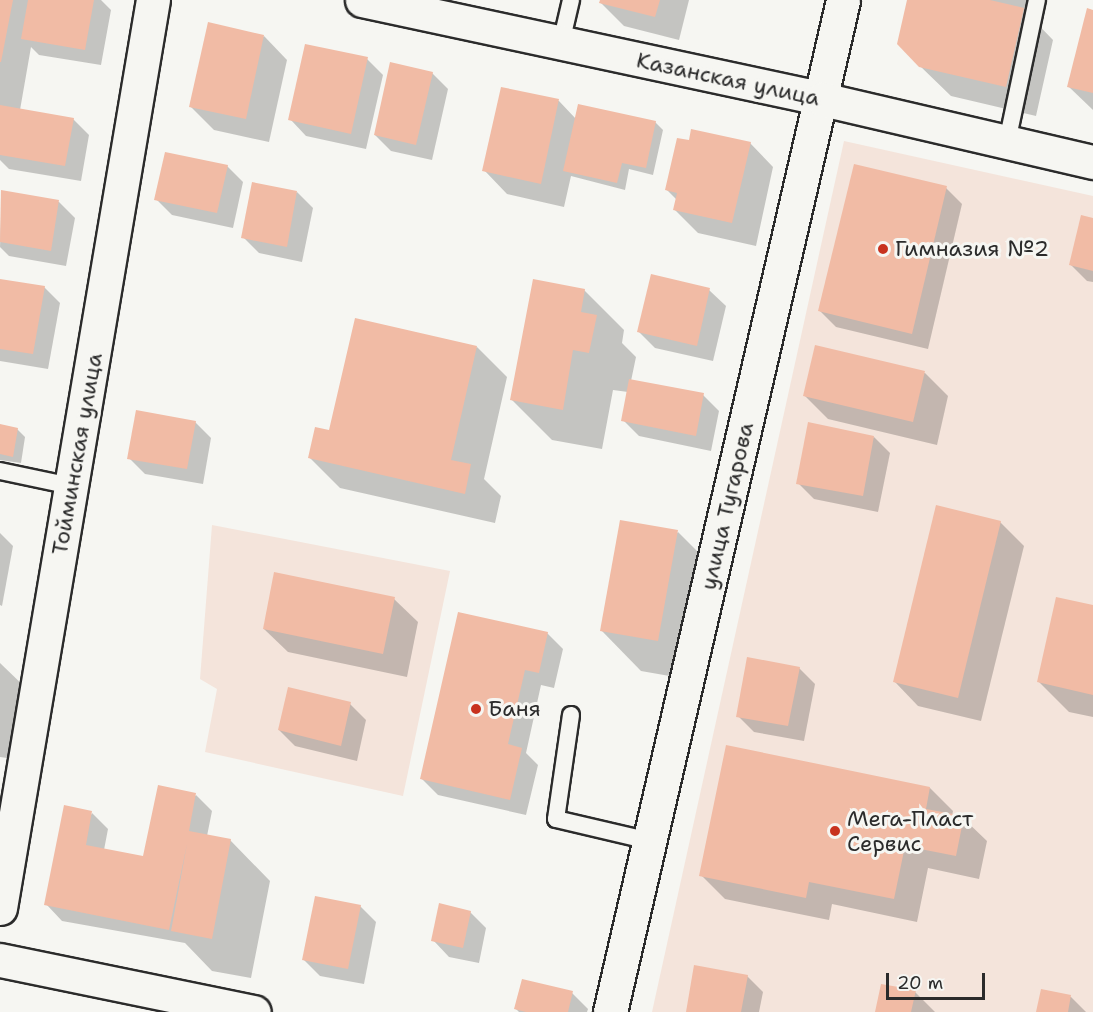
<!DOCTYPE html>
<html>
<head>
<meta charset="utf-8">
<style>
	body { margin:0 }
	#map { position:relative; width:1093px; height:1012px; overflow:hidden; background:#f6f6f2; font-family:"Shantell Sans",sans-serif }
	div>[style] { position:absolute }
	[style*='--x'] { left:calc(var(--x)*1px); top:calc(var(--y)*1px); width:calc(var(--w)*1px); rotate:calc(var(--a)*1deg) }
	.built>* { inset:0; background:#f4e4db }
	.shadow>* { inset:0; background:#0003 }
	.building>* { inset:0; background:#f1bba5 }
	.roads { filter:drop-shadow(2px 0 #2b2b2b) drop-shadow(-2px 0 #2b2b2b) drop-shadow(0 2px #2b2b2b) drop-shadow(0 -2px #2b2b2b) }
	.lane>* { height:16px; margin:-8px; padding:0 8px; transform-origin:8px; border-radius:8px; background:#f6f6f2 }
	.street>* { height:33px; margin:-16.5px; padding:0 16.5px; transform-origin:16.5px; border-radius:16.5px; background:#f6f6f2 }
	.secondary>* { height:33px; margin:-16.5px; padding:0 16.5px; transform-origin:16.5px; border-radius:16.5px; background:#f6f6f2 }
	.dots>* { width:16px; height:16px; translate:-50% -50%; box-sizing:border-box; border:3px solid #f6f6f2; border-radius:50% }
	span { translate:-50% -50%; white-space:nowrap; text-align:center; line-height:1.15; -webkit-text-stroke:6px #f6f6f2; paint-order:stroke }
	.street-label { font-size:22px; color:#2b2b2b }
	.poi-label { font-size:22px; color:#2b2b2b }
	.left { translate:0 -50%; text-align:left }
	.scale { position:absolute; left:886px; top:973px; width:99px; height:27px; box-sizing:border-box; border:3px solid #2b2b2b; border-top:0; padding-left:8px; font-size:18px; line-height:21px; white-space:nowrap; color:#2b2b2b; -webkit-text-stroke:4px #f6f6f2; paint-order:stroke }
</style>
</head>
<body>
<div id="map">
	<div class="built">
		<div style="clip-path:polygon(844px 141px,1093px 196px,1093px 1012px,652px 1012px)"></div>
		<div style="clip-path:polygon(212px 525px,450px 571px,403px 796px,205px 752px,217px 689px,200px 679px)"></div>
	</div>
	<div class="shadow">
		<div style="clip-path:polygon(0 0,101px 0,111px 10px,101px 65px,39px 55px,31px 47px,20px 110px,73px 119px,89px 135px,81px 181px,9px 169px,0 160px)"></div>
		<div style="clip-path:polygon(601px 0,689px 0,679px 40px,624px 26px,601px 3px)"></div>
		<div style="clip-path:polygon(908px 0,1027px 0,1024px 10px,1053px 40px,1036px 116px,951px 96px,920px 66px)"></div>
		<div style="clip-path:polygon(1093px 11px,1093px 110px,1068px 86px)"></div>
		<div style="clip-path:polygon(264px 36px,287px 60px,269px 142px,214px 130px,190px 106px)"></div>
		<div style="clip-path:polygon(367px 59px,383px 75px,366px 149px,306px 136px,290px 119px)"></div>
		<div style="clip-path:polygon(432px 73px,448px 89px,432px 160px,391px 151px,375px 135px)"></div>
		<div style="clip-path:polygon(502px 89px,559px 101px,576px 119px,655px 122px,663px 130px,653px 175px,629px 169px,625px 190px,571px 176px,564px 207px,507px 194px,484px 170px)"></div>
		<div style="clip-path:polygon(750px 143px,773px 167px,756px 246px,698px 233px,675px 210px,677px 200px,667px 190px)"></div>
		<div style="clip-path:polygon(227px 166px,243px 182px,233px 228px,172px 215px,156px 199px)"></div>
		<div style="clip-path:polygon(946px 188px,962px 204px,928px 349px,836px 327px,820px 311px)"></div>
		<div style="clip-path:polygon(2px 192px,59px 202px,75px 218px,66px 266px,9px 256px,0 247px)"></div>
		<div style="clip-path:polygon(297px 192px,313px 208px,302px 262px,259px 253px,243px 237px)"></div>
		<div style="clip-path:polygon(1093px 220px,1093px 282px,1087px 281px,1071px 265px)"></div>
		<div style="clip-path:polygon(0 280px,44px 287px,60px 303px,48px 369px,0 361px)"></div>
		<div style="clip-path:polygon(584px 290px,624px 330px,622px 343px,636px 357px,631px 381px,703px 395px,719px 411px,711px 451px,639px 436px,623px 420px,628px 392px,613px 390px,602px 449px,552px 440px,512px 400px)"></div>
		<div style="clip-path:polygon(709px 290px,726px 306px,713px 361px,655px 348px,639px 332px)"></div>
		<div style="clip-path:polygon(477px 347px,507px 377px,484px 479px,501px 496px,495px 523px,340px 488px,310px 458px,330px 432px)"></div>
		<div style="clip-path:polygon(925px 373px,948px 396px,937px 445px,828px 419px,805px 396px)"></div>
		<div style="clip-path:polygon(195px 422px,211px 438px,203px 484px,145px 474px,129px 458px)"></div>
		<div style="clip-path:polygon(0 426px,17px 429px,25px 437px,21px 463px,0 460px)"></div>
		<div style="clip-path:polygon(874px 437px,890px 453px,878px 512px,814px 499px,798px 483px)"></div>
		<div style="clip-path:polygon(1000px 522px,1024px 546px,981px 721px,918px 706px,895px 682px)"></div>
		<div style="clip-path:polygon(678px 532px,718px 572px,698px 681px,641px 671px,601px 630px)"></div>
		<div style="clip-path:polygon(0 533px,13px 546px,2px 606px,0 605px)"></div>
		<div style="clip-path:polygon(394px 599px,418px 622px,407px 677px,288px 652px,264px 629px)"></div>
		<div style="clip-path:polygon(1093px 607px,1093px 717px,1069px 712px,1039px 682px)"></div>
		<div style="clip-path:polygon(547px 633px,563px 649px,554px 688px,541px 685px,526px 753px,538px 765px,526px 815px,438px 795px,422px 779px)"></div>
		<div style="clip-path:polygon(0 663px,27px 689px,14px 759px,0 757px)"></div>
		<div style="clip-path:polygon(799px 668px,815px 684px,804px 741px,754px 732px,738px 716px)"></div>
		<div style="clip-path:polygon(350px 704px,366px 720px,357px 761px,295px 746px,279px 730px)"></div>
		<div style="clip-path:polygon(930px 788px,953px 811px,952px 816px,963px 818px,987px 841px,979px 879px,928px 868px,917px 922px,832px 904px,829px 920px,725px 899px,701px 875px)"></div>
		<div style="clip-path:polygon(196px 795px,212px 811px,207px 836px,230px 840px,270px 881px,251px 978px,212px 971px,185px 943px,62px 921px,46px 904px,92px 813px,108px 829px,104px 850px,144px 858px)"></div>
		<div style="clip-path:polygon(360px 906px,376px 922px,364px 984px,320px 976px,304px 960px)"></div>
		<div style="clip-path:polygon(470px 912px,486px 928px,479px 963px,449px 957px,433px 940px)"></div>
		<div style="clip-path:polygon(747px 976px,763px 992px,759px 1012px,687px 1012px)"></div>
		<div style="clip-path:polygon(1043px 990px,1071px 997px,1086px 1012px,1038px 1012px)"></div>
		<div style="clip-path:polygon(915px 992px,935px 1012px,877px 1012px)"></div>
		<div style="clip-path:polygon(572px 993px,588px 1009px,587px 1012px,519px 1012px,516px 1009px)"></div>
	</div>
	<div class="building">
		<div style="clip-path:polygon(0 0,13px 0,1px 62px,0 62px)"></div>
		<div style="clip-path:polygon(28px 0,94px 0,85px 50px,21px 39px)"></div>
		<div style="clip-path:polygon(600px 0,660px 0,655px 17px,599px 3px)"></div>
		<div style="clip-path:polygon(907px 0,990px 0,1024px 8px,1006px 87px,919px 67px,897px 44px)"></div>
		<div style="clip-path:polygon(1087px 8px,1093px 10px,1093px 93px,1067px 87px)"></div>
		<div style="clip-path:polygon(208px 22px,264px 35px,246px 119px,189px 107px)"></div>
		<div style="clip-path:polygon(305px 44px,368px 57px,351px 134px,288px 120px)"></div>
		<div style="clip-path:polygon(390px 62px,433px 72px,416px 145px,374px 135px)"></div>
		<div style="clip-path:polygon(501px 87px,559px 99px,541px 184px,482px 171px)"></div>
		<div style="clip-path:polygon(578px 104px,656px 121px,646px 168px,622px 163px,617px 183px,563px 171px)"></div>
		<div style="clip-path:polygon(0 105px,74px 118px,65px 166px,0 155px)"></div>
		<div style="clip-path:polygon(691px 129px,751px 142px,732px 223px,673px 210px,677px 193px,665px 190px,677px 138px,689px 140px)"></div>
		<div style="clip-path:polygon(165px 152px,228px 165px,217px 213px,154px 200px)"></div>
		<div style="clip-path:polygon(854px 164px,947px 186px,912px 334px,818px 311px)"></div>
		<div style="clip-path:polygon(252px 182px,297px 191px,287px 247px,241px 238px)"></div>
		<div style="clip-path:polygon(1px 190px,59px 200px,51px 251px,0 242px)"></div>
		<div style="clip-path:polygon(1081px 215px,1093px 218px,1093px 271px,1069px 265px)"></div>
		<div style="clip-path:polygon(651px 274px,710px 288px,697px 346px,637px 332px)"></div>
		<div style="clip-path:polygon(0 279px,45px 286px,33px 354px,0 349px)"></div>
		<div style="clip-path:polygon(533px 279px,585px 289px,581px 312px,597px 315px,589px 353px,573px 350px,563px 410px,510px 400px)"></div>
		<div style="clip-path:polygon(355px 318px,477px 346px,451px 460px,471px 464px,465px 494px,308px 458px,315px 427px,329px 430px)"></div>
		<div style="clip-path:polygon(815px 345px,925px 371px,913px 422px,803px 396px)"></div>
		<div style="clip-path:polygon(629px 379px,704px 393px,696px 436px,621px 421px)"></div>
		<div style="clip-path:polygon(136px 410px,196px 421px,187px 469px,127px 459px)"></div>
		<div style="clip-path:polygon(808px 422px,874px 436px,863px 496px,796px 484px)"></div>
		<div style="clip-path:polygon(0 424px,18px 428px,13px 457px,0 454px)"></div>
		<div style="clip-path:polygon(936px 505px,1001px 521px,958px 698px,893px 682px)"></div>
		<div style="clip-path:polygon(620px 520px,678px 530px,658px 641px,600px 631px)"></div>
		<div style="clip-path:polygon(274px 572px,395px 597px,383px 654px,263px 629px)"></div>
		<div style="clip-path:polygon(1056px 597px,1093px 605px,1093px 695px,1037px 682px)"></div>
		<div style="clip-path:polygon(458px 612px,548px 632px,539px 673px,525px 670px,508px 744px,522px 748px,510px 800px,420px 779px)"></div>
		<div style="clip-path:polygon(747px 657px,800px 667px,788px 726px,736px 717px)"></div>
		<div style="clip-path:polygon(288px 687px,351px 702px,341px 746px,278px 730px)"></div>
		<div style="clip-path:polygon(726px 745px,930px 787px,926px 809px,964px 816px,956px 856px,905px 846px,894px 899px,809px 882px,806px 898px,699px 876px)"></div>
		<div style="clip-path:polygon(158px 785px,196px 793px,189px 831px,231px 839px,212px 939px,171px 931px,187px 844px,169px 930px,44px 905px,64px 805px,92px 811px,86px 845px,143px 856px)"></div>
		<div style="clip-path:polygon(315px 896px,361px 905px,348px 969px,302px 960px)"></div>
		<div style="clip-path:polygon(439px 903px,471px 911px,463px 948px,431px 941px)"></div>
		<div style="clip-path:polygon(694px 965px,748px 975px,741px 1012px,686px 1012px)"></div>
		<div style="clip-path:polygon(522px 979px,573px 991px,568px 1012px,526px 1012px,514px 1009px)"></div>
		<div style="clip-path:polygon(881px 984px,916px 990px,911px 1012px,875px 1012px)"></div>
		<div style="clip-path:polygon(1041px 989px,1071px 995px,1068px 1012px,1036px 1012px)"></div>
	</div>
	<div class="roads">
		<div class="lane">
			<div style="--x:561;--y:43;--w:44;--a:-76.9"></div>
			<div style="--x:1007;--y:142;--w:145;--a:-78.1"></div>
			<div style="--x:0;--y:471;--w:73;--a:11.9"></div>
			<div style="--x:571;--y:715;--w:105;--a:98.2"></div>
			<div style="--x:556;--y:819;--w:97;--a:13.2"></div>
		</div>
		<div class="street">
			<div style="--x:0;--y:908;--w:921;--a:-80.44"></div>
			<div style="--x:0;--y:960;--w:259;--a:11.6"></div>
			<div style="--x:610;--y:1012;--w:1038;--a:-77.03"></div>
		</div>
		<div class="secondary">
			<div style="--x:362;--y:0;--w:471;--a:12.1"></div>
			<div style="--x:822;--y:99;--w:278;--a:13.1"></div>
		</div>
	</div>
	<div class="dots">
		<div style="left:883px;top:249px;background:#c8321e"></div>
		<div style="left:476px;top:709px;background:#c8321e"></div>
		<div style="left:835px;top:831px;background:#c8321e"></div>
	</div>
	<div class="street-label">
		<span style="left:728px;top:79px;rotate:12deg">Казанская улица</span>
		<span style="left:77px;top:454px;rotate:-80deg">Тойминская улица</span>
		<span style="left:727px;top:506px;rotate:-77deg">улица Тугарова</span>
	</div>
	<div class="poi-label">
		<span class="left" style="left:895px;top:249px">Гимназия №2</span>
		<span class="left" style="left:488px;top:709px">Баня</span>
		<span class="left" style="left:847px;top:831px">Мега-Пласт<br>Сервис</span>
	</div>
	<div class="scale">20 m</div>
</div>
</body>
</html>
